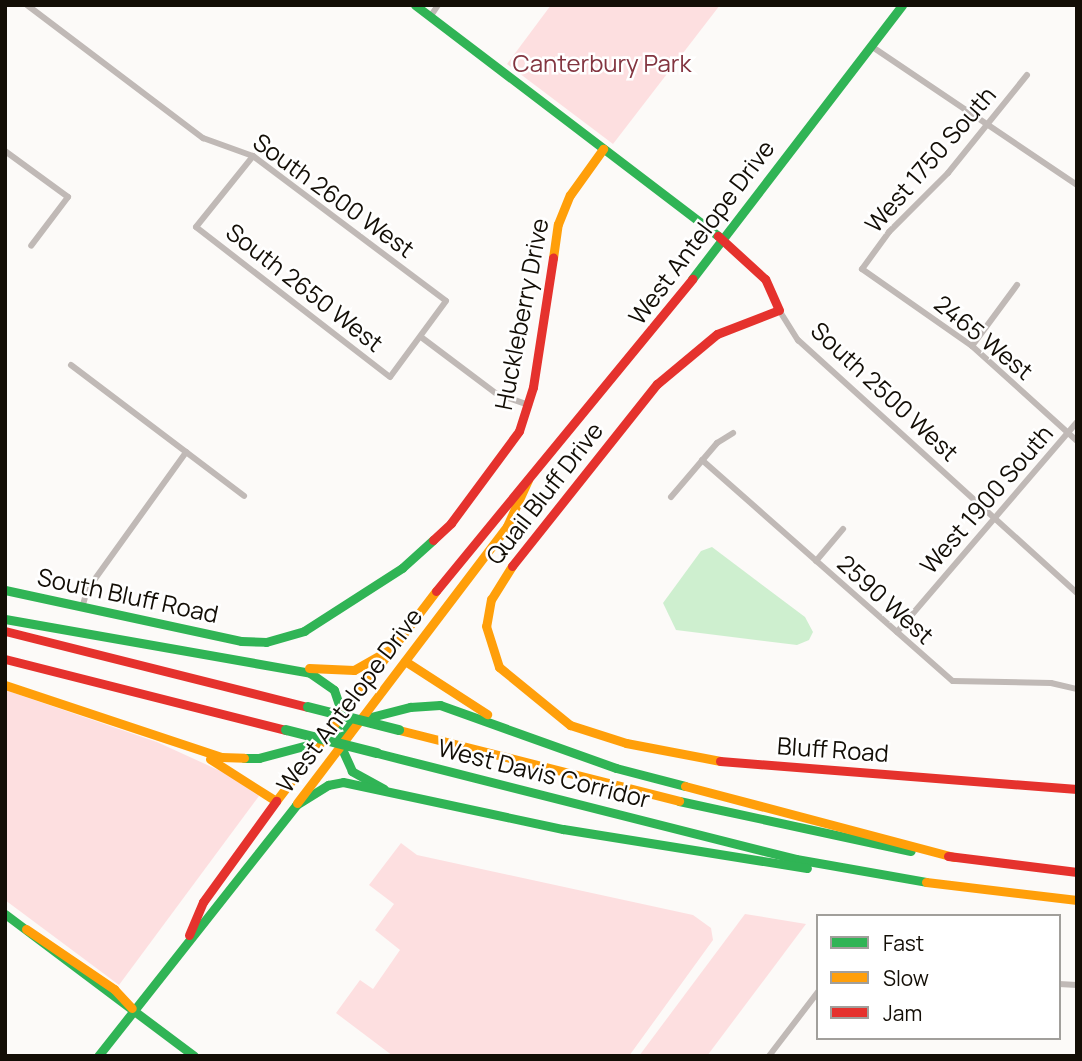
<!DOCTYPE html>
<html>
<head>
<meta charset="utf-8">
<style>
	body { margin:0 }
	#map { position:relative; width:1082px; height:1061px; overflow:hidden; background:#fcfaf8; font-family:Manrope,sans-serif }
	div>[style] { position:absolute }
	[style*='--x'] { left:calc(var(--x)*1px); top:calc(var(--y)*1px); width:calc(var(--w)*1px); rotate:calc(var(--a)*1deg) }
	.green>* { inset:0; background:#fddfe0 }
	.water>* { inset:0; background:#ceefcf }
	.street>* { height:6px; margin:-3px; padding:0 3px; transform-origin:3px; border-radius:3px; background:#c0b9b6 }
	.fast>* { height:9px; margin:-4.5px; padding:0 4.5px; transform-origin:4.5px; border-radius:4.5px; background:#30b455 }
	.slow>* { height:9px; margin:-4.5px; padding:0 4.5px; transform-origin:4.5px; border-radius:4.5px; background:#ff9f0a }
	.jam>* { height:9px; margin:-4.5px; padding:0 4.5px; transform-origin:4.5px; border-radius:4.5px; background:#e5322d }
	.fast-bridge>* { height:10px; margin:-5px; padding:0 5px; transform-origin:5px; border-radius:5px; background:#30b455 }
	span { translate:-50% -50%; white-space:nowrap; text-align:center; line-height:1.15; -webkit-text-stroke:5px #fff; paint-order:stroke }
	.park-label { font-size:24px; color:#833540 }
	.street-label { font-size:24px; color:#130e06 }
	.frame { position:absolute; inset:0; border:7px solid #130e06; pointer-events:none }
	.legend { position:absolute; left:816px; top:914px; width:245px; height:126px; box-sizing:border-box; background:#fff; border:2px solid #a19f9b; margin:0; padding:9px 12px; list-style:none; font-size:21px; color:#130e06 }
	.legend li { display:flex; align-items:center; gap:14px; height:35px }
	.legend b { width:35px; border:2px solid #a19f9b }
</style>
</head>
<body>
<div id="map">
	<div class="green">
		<div style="clip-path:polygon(551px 5px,720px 5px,613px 144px,507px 64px)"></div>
		<div style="clip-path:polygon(5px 690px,157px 742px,227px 774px,259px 796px,119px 985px,5px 900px)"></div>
		<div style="clip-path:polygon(401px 843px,417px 855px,693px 915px,711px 928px,713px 940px,629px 1056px,393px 1056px,336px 1013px,360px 980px,373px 989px,400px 950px,375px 930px,394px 904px,369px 885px)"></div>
		<div style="clip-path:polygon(745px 914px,806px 924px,707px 1056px,639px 1056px)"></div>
	</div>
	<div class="water">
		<div style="clip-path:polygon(712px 547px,805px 617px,813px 632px,809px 640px,797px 645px,676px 630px,663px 603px,701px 551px)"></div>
	</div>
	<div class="street">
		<div style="--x:27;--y:5;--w:221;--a:37.1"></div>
		<div style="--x:203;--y:138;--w:53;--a:19.8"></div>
		<div style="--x:253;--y:156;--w:241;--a:36.9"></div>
		<div style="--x:446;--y:301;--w:94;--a:126.4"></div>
		<div style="--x:390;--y:377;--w:245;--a:-142.3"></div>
		<div style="--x:196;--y:227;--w:91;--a:-51.2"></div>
		<div style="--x:430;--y:17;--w:14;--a:-56"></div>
		<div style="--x:871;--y:46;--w:249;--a:34"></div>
		<div style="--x:1027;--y:75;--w:126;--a:128.9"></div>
		<div style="--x:948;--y:173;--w:83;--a:135"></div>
		<div style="--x:889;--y:232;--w:46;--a:126.1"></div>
		<div style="--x:862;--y:269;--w:134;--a:35"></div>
		<div style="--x:972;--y:346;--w:142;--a:42.1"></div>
		<div style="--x:5;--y:151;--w:78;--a:36.1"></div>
		<div style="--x:68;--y:197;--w:61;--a:127.1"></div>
		<div style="--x:779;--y:310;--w:36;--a:58"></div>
		<div style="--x:798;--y:340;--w:377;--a:42.2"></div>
		<div style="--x:421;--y:337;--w:95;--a:36.9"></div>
		<div style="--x:497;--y:394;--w:34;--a:19"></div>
		<div style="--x:972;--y:346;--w:76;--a:-53.6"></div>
		<div style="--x:71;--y:365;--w:217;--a:37.1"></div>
		<div style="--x:702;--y:460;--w:334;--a:41.4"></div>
		<div style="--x:953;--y:681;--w:98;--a:1.2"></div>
		<div style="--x:1051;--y:683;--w:27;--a:13"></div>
		<div style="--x:671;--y:497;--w:71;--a:-49.6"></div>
		<div style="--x:717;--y:443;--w:19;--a:-32"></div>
		<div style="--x:816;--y:561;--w:42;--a:-49.8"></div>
		<div style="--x:82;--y:608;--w:19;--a:-74"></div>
		<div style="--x:87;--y:590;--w:170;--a:-54.3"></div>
		<div style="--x:897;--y:632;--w:277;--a:-49.4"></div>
		<div style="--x:1059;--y:984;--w:18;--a:3"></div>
		<div style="--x:769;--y:1056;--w:81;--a:-52.6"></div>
	</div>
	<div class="fast">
		<div style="--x:415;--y:5;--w:381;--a:37.3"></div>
		<div style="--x:692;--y:279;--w:345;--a:-52.5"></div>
		<div style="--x:5;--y:590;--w:241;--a:12.2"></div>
		<div style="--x:241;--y:641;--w:25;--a:2"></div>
		<div style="--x:266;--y:642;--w:40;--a:-16"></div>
		<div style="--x:304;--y:631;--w:117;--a:-32.7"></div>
		<div style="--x:402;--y:568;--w:42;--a:-42.1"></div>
		<div style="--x:5;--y:619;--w:310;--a:10"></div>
		<div style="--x:310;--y:673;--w:29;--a:35"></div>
		<div style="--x:334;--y:690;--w:46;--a:71.2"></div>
		<div style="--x:349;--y:734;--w:93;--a:165.1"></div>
		<div style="--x:259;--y:758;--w:15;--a:180"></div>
		<div style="--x:377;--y:753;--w:432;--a:14.2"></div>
		<div style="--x:796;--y:859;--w:132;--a:10"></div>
		<div style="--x:384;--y:789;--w:37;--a:-151"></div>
		<div style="--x:352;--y:771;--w:48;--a:-114.4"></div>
		<div style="--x:332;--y:727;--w:81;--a:-14.4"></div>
		<div style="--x:410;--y:707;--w:30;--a:-4"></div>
		<div style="--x:440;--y:705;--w:187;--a:19.7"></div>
		<div style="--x:616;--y:768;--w:71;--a:14.6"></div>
		<div style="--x:679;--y:801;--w:237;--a:12.2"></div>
		<div style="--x:296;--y:805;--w:38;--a:-32"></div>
		<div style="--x:328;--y:785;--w:15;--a:-11"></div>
		<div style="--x:343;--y:782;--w:225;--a:12.1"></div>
		<div style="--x:563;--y:829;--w:247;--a:9.1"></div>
		<div style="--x:5;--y:914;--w:236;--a:36.9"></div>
		<div style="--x:98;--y:1056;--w:320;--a:-51.7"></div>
	</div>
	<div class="slow">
		<div style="--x:553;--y:258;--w:34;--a:-82"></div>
		<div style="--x:558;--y:224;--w:31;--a:-68"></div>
		<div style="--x:570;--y:195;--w:57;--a:-54.3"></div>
		<div style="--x:512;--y:566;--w:39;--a:122"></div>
		<div style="--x:491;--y:599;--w:27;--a:100"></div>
		<div style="--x:486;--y:626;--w:43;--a:72.4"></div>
		<div style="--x:499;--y:667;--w:92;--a:39.2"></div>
		<div style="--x:570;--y:725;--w:59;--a:17.8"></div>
		<div style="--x:626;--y:743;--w:96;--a:10.8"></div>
		<div style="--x:405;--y:661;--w:98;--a:32.9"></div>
		<div style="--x:309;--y:668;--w:45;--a:2.5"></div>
		<div style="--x:354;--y:670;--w:43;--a:-29.6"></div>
		<div style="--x:5;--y:685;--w:228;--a:18.4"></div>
		<div style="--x:221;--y:757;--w:23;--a:2"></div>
		<div style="--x:399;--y:730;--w:289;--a:14.2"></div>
		<div style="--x:210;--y:759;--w:78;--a:32.5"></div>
		<div style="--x:685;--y:786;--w:278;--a:14.8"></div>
		<div style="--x:276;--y:801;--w:264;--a:-52.7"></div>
		<div style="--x:297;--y:803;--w:348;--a:-52.8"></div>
		<div style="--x:507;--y:526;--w:51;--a:-65.5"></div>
		<div style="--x:926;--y:882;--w:152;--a:6.8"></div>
		<div style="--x:26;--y:929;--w:107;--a:34.3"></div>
		<div style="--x:114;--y:989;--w:26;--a:47"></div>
	</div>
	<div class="jam">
		<div style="--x:433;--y:540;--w:25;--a:-43"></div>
		<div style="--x:451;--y:523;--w:114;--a:-53.5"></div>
		<div style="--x:519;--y:431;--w:46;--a:-72.3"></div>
		<div style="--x:533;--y:387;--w:131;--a:-81.2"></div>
		<div style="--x:512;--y:566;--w:233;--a:-51.5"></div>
		<div style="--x:657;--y:384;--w:78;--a:-39.8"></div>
		<div style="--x:717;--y:334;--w:66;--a:-21.2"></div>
		<div style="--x:779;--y:310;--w:34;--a:-114"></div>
		<div style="--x:765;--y:279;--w:64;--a:-137.5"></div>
		<div style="--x:436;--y:591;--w:404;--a:-50.6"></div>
		<div style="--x:5;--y:631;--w:312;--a:14.1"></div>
		<div style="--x:5;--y:659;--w:290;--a:14.2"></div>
		<div style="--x:720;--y:761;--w:358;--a:4.5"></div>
		<div style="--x:948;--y:856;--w:130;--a:7.1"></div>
		<div style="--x:189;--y:935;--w:36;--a:-67"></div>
		<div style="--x:203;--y:902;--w:125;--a:-54.1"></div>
	</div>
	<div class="fast-bridge">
		<div style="--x:308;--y:707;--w:94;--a:14.2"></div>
		<div style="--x:286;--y:730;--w:94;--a:14.2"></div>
	</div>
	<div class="park-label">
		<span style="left:602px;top:63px">Canterbury Park</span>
	</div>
	<div class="street-label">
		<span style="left:930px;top:159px;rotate:-49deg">West 1750 South</span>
		<span style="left:334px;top:195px;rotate:36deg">South 2600 West</span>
		<span style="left:701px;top:232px;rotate:-53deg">West Antelope Drive</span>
		<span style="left:305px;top:287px;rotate:38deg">South 2650 West</span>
		<span style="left:521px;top:314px;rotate:-79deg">Huckleberry Drive</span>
		<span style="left:984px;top:337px;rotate:39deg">2465 West</span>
		<span style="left:885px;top:391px;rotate:43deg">South 2500 West</span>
		<span style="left:544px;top:493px;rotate:-52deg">Quail Bluff Drive</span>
		<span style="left:986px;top:499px;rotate:-49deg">West 1900 South</span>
		<span style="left:128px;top:595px;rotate:12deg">South Bluff Road</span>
		<span style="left:886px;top:599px;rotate:42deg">2590 West</span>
		<span style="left:349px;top:700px;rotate:-53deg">West Antelope Drive</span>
		<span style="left:833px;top:749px;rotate:4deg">Bluff Road</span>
		<span style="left:544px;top:773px;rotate:14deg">West Davis Corridor</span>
	</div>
	<div class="frame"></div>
	<ul class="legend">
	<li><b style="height:9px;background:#30b455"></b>Fast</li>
	<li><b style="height:9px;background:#ff9f0a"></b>Slow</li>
	<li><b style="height:9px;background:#e5322d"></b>Jam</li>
	</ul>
</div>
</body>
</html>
